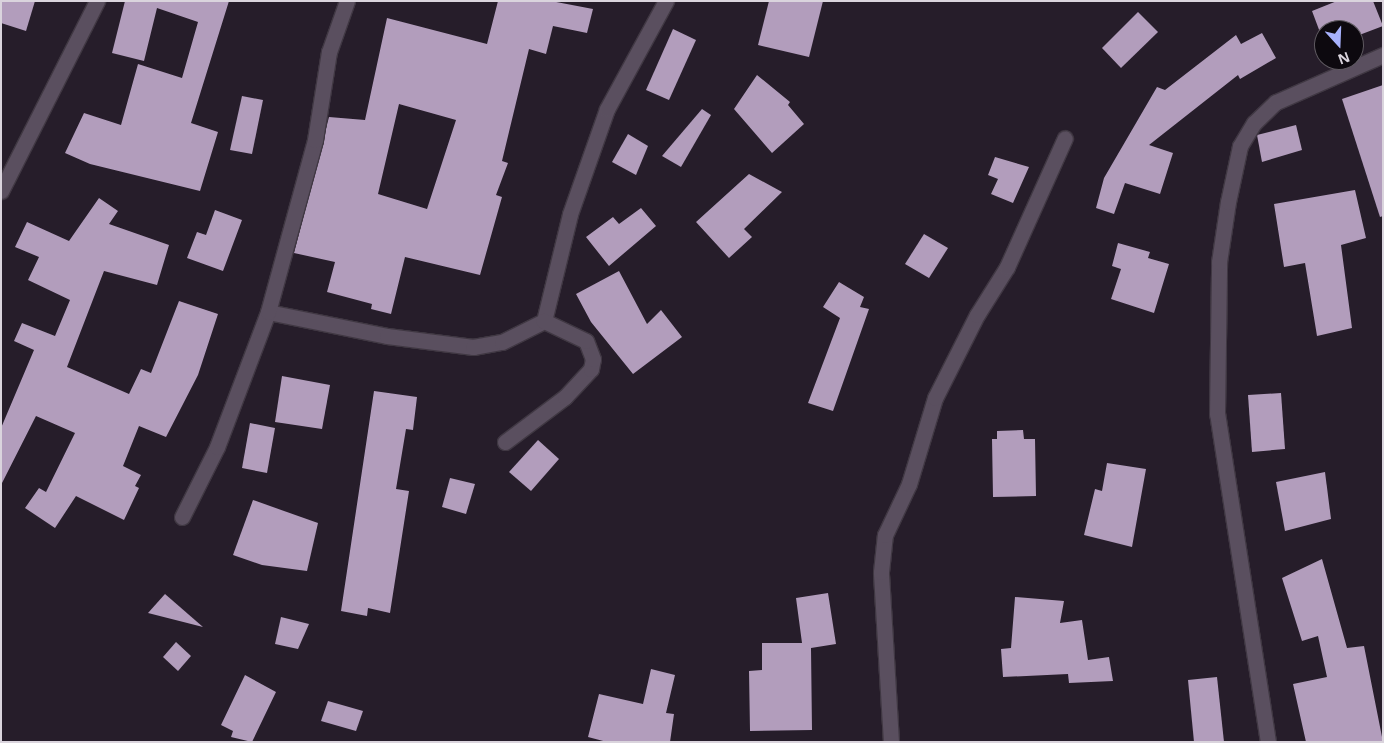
<!DOCTYPE html>
<html>
<head>
<meta charset="utf-8">
<style>
	body { margin:0 }
	#map { position:relative; width:1384px; height:743px; overflow:hidden; background:#261d2a; font-family:"Noto Sans",sans-serif }
	div>[style] { position:absolute }
	[style*='--x'] { left:calc(var(--x)*1px); top:calc(var(--y)*1px); width:calc(var(--w)*1px); rotate:calc(var(--a)*1deg) }
	.building>* { inset:0; background:#b29dbc }
	.roads { filter:drop-shadow(1px 0 #403843) drop-shadow(-1px 0 #403843) drop-shadow(0 1px #403843) drop-shadow(0 -1px #403843) }
	.street>* { height:15px; margin:-7.5px; padding:0 7.5px; transform-origin:7.5px; border-radius:7.5px; background:#5a4f5f }
	span { translate:-50% -50%; white-space:nowrap; text-align:center; line-height:1.15; -webkit-text-stroke:5px #0d090f; paint-order:stroke }
	.frame { position:absolute; inset:0; border:2px solid #dad4dd; pointer-events:none }
	.north { position:absolute; left:1314px; top:20px; width:50px; height:50px; box-sizing:border-box; background:#0d090f; border:1px solid #5f5a61; border-radius:50%; rotate:160deg; font-size:14px; font-weight:700; line-height:20px; text-align:center; color:#dad4dd }
	.north::after { content:''; display:block; margin:auto; width:18px; height:22px; background:#a7b1fc; clip-path:polygon(50% 0,100% 100%,50% 72%,0 100%) }
</style>
</head>
<body>
<div id="map">
	<div class="building">
		<div style="clip-path:polygon(1px 1px,35px 1px,26px 31px,1px 23px)"></div>
		<div style="clip-path:polygon(125px 1px,229px 1px,191px 123px,218px 132px,200px 191px,90px 164px,65px 153px,84px 113px,121px 125px,138px 64px,182px 78px,198px 22px,157px 8px,144px 61px,112px 53px)"></div>
		<div style="clip-path:polygon(evenodd,498px 1px,551px 1px,593px 9px,587px 33px,553px 26px,546px 54px,529px 49px,502px 161px,508px 163px,496px 195px,502px 197px,480px 275px,405px 257px,391px 314px,371px 309px,372px 304px,327px 292px,335px 262px,294px 253px,329px 117px,365px 120px,387px 18px,487px 44px,498px 1px,399px 104px,456px 120px,427px 209px,378px 194px,399px 104px)"></div>
		<div style="clip-path:polygon(769px 1px,823px 1px,809px 57px,758px 45px)"></div>
		<div style="clip-path:polygon(1337px 1px,1373px 1px,1383px 26px,1354px 37px,1354px 30px,1324px 30px,1324px 43px,1312px 11px)"></div>
		<div style="clip-path:polygon(1138px 12px,1158px 32px,1121px 68px,1102px 48px)"></div>
		<div style="clip-path:polygon(673px 29px,696px 40px,669px 100px,646px 90px)"></div>
		<div style="clip-path:polygon(1262px 33px,1276px 58px,1240px 79px,1238px 75px,1149px 145px,1173px 153px,1160px 194px,1125px 183px,1114px 214px,1096px 208px,1104px 178px,1157px 87px,1165px 90px,1236px 35px,1241px 44px)"></div>
		<div style="clip-path:polygon(757px 75px,790px 102px,788px 105px,804px 124px,772px 153px,734px 109px)"></div>
		<div style="clip-path:polygon(1383px 85px,1383px 216px,1380px 217px,1342px 99px)"></div>
		<div style="clip-path:polygon(242px 96px,263px 100px,252px 154px,230px 150px)"></div>
		<div style="clip-path:polygon(702px 109px,711px 115px,681px 167px,662px 156px)"></div>
		<div style="clip-path:polygon(1296px 125px,1302px 150px,1262px 162px,1257px 135px)"></div>
		<div style="clip-path:polygon(628px 134px,648px 146px,636px 175px,612px 162px)"></div>
		<div style="clip-path:polygon(995px 157px,1029px 167px,1013px 203px,991px 194px,998px 179px,988px 175px)"></div>
		<div style="clip-path:polygon(749px 174px,782px 192px,744px 229px,752px 237px,729px 258px,696px 222px)"></div>
		<div style="clip-path:polygon(1355px 190px,1366px 238px,1341px 245px,1352px 328px,1317px 336px,1305px 263px,1284px 267px,1274px 204px)"></div>
		<div style="clip-path:polygon(99px 198px,118px 211px,109px 224px,169px 245px,157px 285px,104px 271px,67px 367px,129px 394px,141px 369px,151px 373px,179px 301px,218px 314px,198px 375px,166px 437px,139px 426px,123px 466px,141px 475px,135px 486px,139px 488px,124px 520px,76px 496px,55px 528px,25px 508px,39px 488px,46px 492px,75px 433px,36px 416px,1px 485px,1px 428px,34px 350px,14px 341px,22px 323px,55px 336px,70px 300px,28px 280px,39px 257px,15px 247px,27px 222px,69px 241px)"></div>
		<div style="clip-path:polygon(641px 208px,656px 226px,609px 266px,586px 237px,613px 217px,619px 224px)"></div>
		<div style="clip-path:polygon(215px 210px,242px 220px,223px 271px,187px 258px,197px 232px,206px 235px)"></div>
		<div style="clip-path:polygon(924px 234px,948px 248px,929px 278px,905px 264px)"></div>
		<div style="clip-path:polygon(1118px 243px,1150px 252px,1148px 258px,1169px 264px,1154px 313px,1111px 299px,1121px 269px,1112px 266px)"></div>
		<div style="clip-path:polygon(619px 271px,647px 324px,661px 310px,682px 337px,633px 374px,591px 322px,576px 294px)"></div>
		<div style="clip-path:polygon(839px 282px,864px 297px,860px 307px,869px 309px,833px 411px,808px 403px,840px 318px,823px 307px)"></div>
		<div style="clip-path:polygon(282px 376px,330px 385px,322px 429px,275px 422px)"></div>
		<div style="clip-path:polygon(374px 391px,417px 397px,413px 430px,406px 429px,396px 489px,409px 491px,390px 613px,368px 608px,367px 616px,341px 611px)"></div>
		<div style="clip-path:polygon(1281px 393px,1285px 449px,1252px 452px,1248px 395px)"></div>
		<div style="clip-path:polygon(250px 423px,275px 428px,267px 473px,242px 468px)"></div>
		<div style="clip-path:polygon(1023px 430px,1024px 439px,1035px 439px,1036px 496px,993px 497px,992px 439px,997px 439px,997px 431px)"></div>
		<div style="clip-path:polygon(538px 440px,559px 459px,531px 491px,509px 472px)"></div>
		<div style="clip-path:polygon(1107px 463px,1146px 469px,1132px 547px,1084px 535px,1095px 489px,1102px 491px)"></div>
		<div style="clip-path:polygon(1325px 472px,1331px 519px,1285px 531px,1276px 482px)"></div>
		<div style="clip-path:polygon(450px 478px,475px 484px,466px 514px,442px 507px)"></div>
		<div style="clip-path:polygon(253px 500px,318px 523px,307px 571px,262px 565px,233px 555px)"></div>
		<div style="clip-path:polygon(1322px 559px,1347px 648px,1364px 646px,1383px 742px,1306px 742px,1293px 684px,1327px 677px,1318px 636px,1302px 641px,1282px 578px)"></div>
		<div style="clip-path:polygon(828px 593px,836px 644px,811px 648px,812px 730px,750px 731px,749px 671px,762px 670px,762px 643px,802px 643px,796px 598px)"></div>
		<div style="clip-path:polygon(165px 594px,203px 627px,148px 613px)"></div>
		<div style="clip-path:polygon(1015px 597px,1064px 601px,1060px 623px,1082px 620px,1088px 660px,1109px 657px,1113px 681px,1069px 683px,1068px 674px,1003px 677px,1001px 649px,1011px 648px)"></div>
		<div style="clip-path:polygon(281px 617px,309px 624px,298px 649px,275px 644px)"></div>
		<div style="clip-path:polygon(176px 642px,191px 656px,178px 671px,163px 657px)"></div>
		<div style="clip-path:polygon(651px 669px,675px 675px,666px 713px,674px 714px,670px 742px,607px 742px,588px 737px,599px 694px,643px 704px)"></div>
		<div style="clip-path:polygon(245px 675px,276px 692px,252px 742px,231px 737px,233px 731px,221px 725px)"></div>
		<div style="clip-path:polygon(1217px 677px,1224px 742px,1194px 742px,1188px 680px)"></div>
		<div style="clip-path:polygon(328px 701px,363px 711px,356px 731px,321px 721px)"></div>
	</div>
	<div class="roads">
		<div class="street">
			<div style="--x:1;--y:191;--w:213;--a:-63.2"></div>
			<div style="--x:268;--y:312;--w:121;--a:11.4"></div>
			<div style="--x:387;--y:336;--w:87;--a:7.3"></div>
			<div style="--x:473;--y:347;--w:29;--a:-10"></div>
			<div style="--x:502;--y:342;--w:47;--a:-26.6"></div>
			<div style="--x:544;--y:321;--w:110;--a:-76.3"></div>
			<div style="--x:570;--y:214;--w:111;--a:-70.6"></div>
			<div style="--x:607;--y:109;--w:123;--a:-61.4"></div>
			<div style="--x:505;--y:442;--w:75;--a:-36.9"></div>
			<div style="--x:565;--y:397;--w:38;--a:-47"></div>
			<div style="--x:591;--y:369;--w:10;--a:-79"></div>
			<div style="--x:593;--y:359;--w:19;--a:-111"></div>
			<div style="--x:586;--y:341;--w:47;--a:-154.5"></div>
			<div style="--x:182;--y:517;--w:78;--a:-63.4"></div>
			<div style="--x:217;--y:447;--w:144;--a:-69.3"></div>
			<div style="--x:268;--y:312;--w:178;--a:-74.7"></div>
			<div style="--x:315;--y:140;--w:89;--a:-81"></div>
			<div style="--x:329;--y:52;--w:54;--a:-70.6"></div>
			<div style="--x:891;--y:742;--w:170;--a:-93.4"></div>
			<div style="--x:881;--y:572;--w:37;--a:-84"></div>
			<div style="--x:885;--y:535;--w:56;--a:-64.8"></div>
			<div style="--x:909;--y:484;--w:90;--a:-73.2"></div>
			<div style="--x:935;--y:398;--w:93;--a:-63.2"></div>
			<div style="--x:977;--y:315;--w:57;--a:-58"></div>
			<div style="--x:1007;--y:267;--w:141;--a:-65.8"></div>
			<div style="--x:1268;--y:742;--w:332;--a:-98.8"></div>
			<div style="--x:1217;--y:414;--w:152;--a:-89.2"></div>
			<div style="--x:1219;--y:262;--w:61;--a:-81.5"></div>
			<div style="--x:1228;--y:202;--w:57;--a:-77.9"></div>
			<div style="--x:1240;--y:146;--w:27;--a:-59"></div>
			<div style="--x:1254;--y:123;--w:30;--a:-44"></div>
			<div style="--x:1276;--y:102;--w:117;--a:-23.7"></div>
		</div>
	</div>
	<div class="frame"></div>
	<div class="north">N</div>
</div>
</body>
</html>
